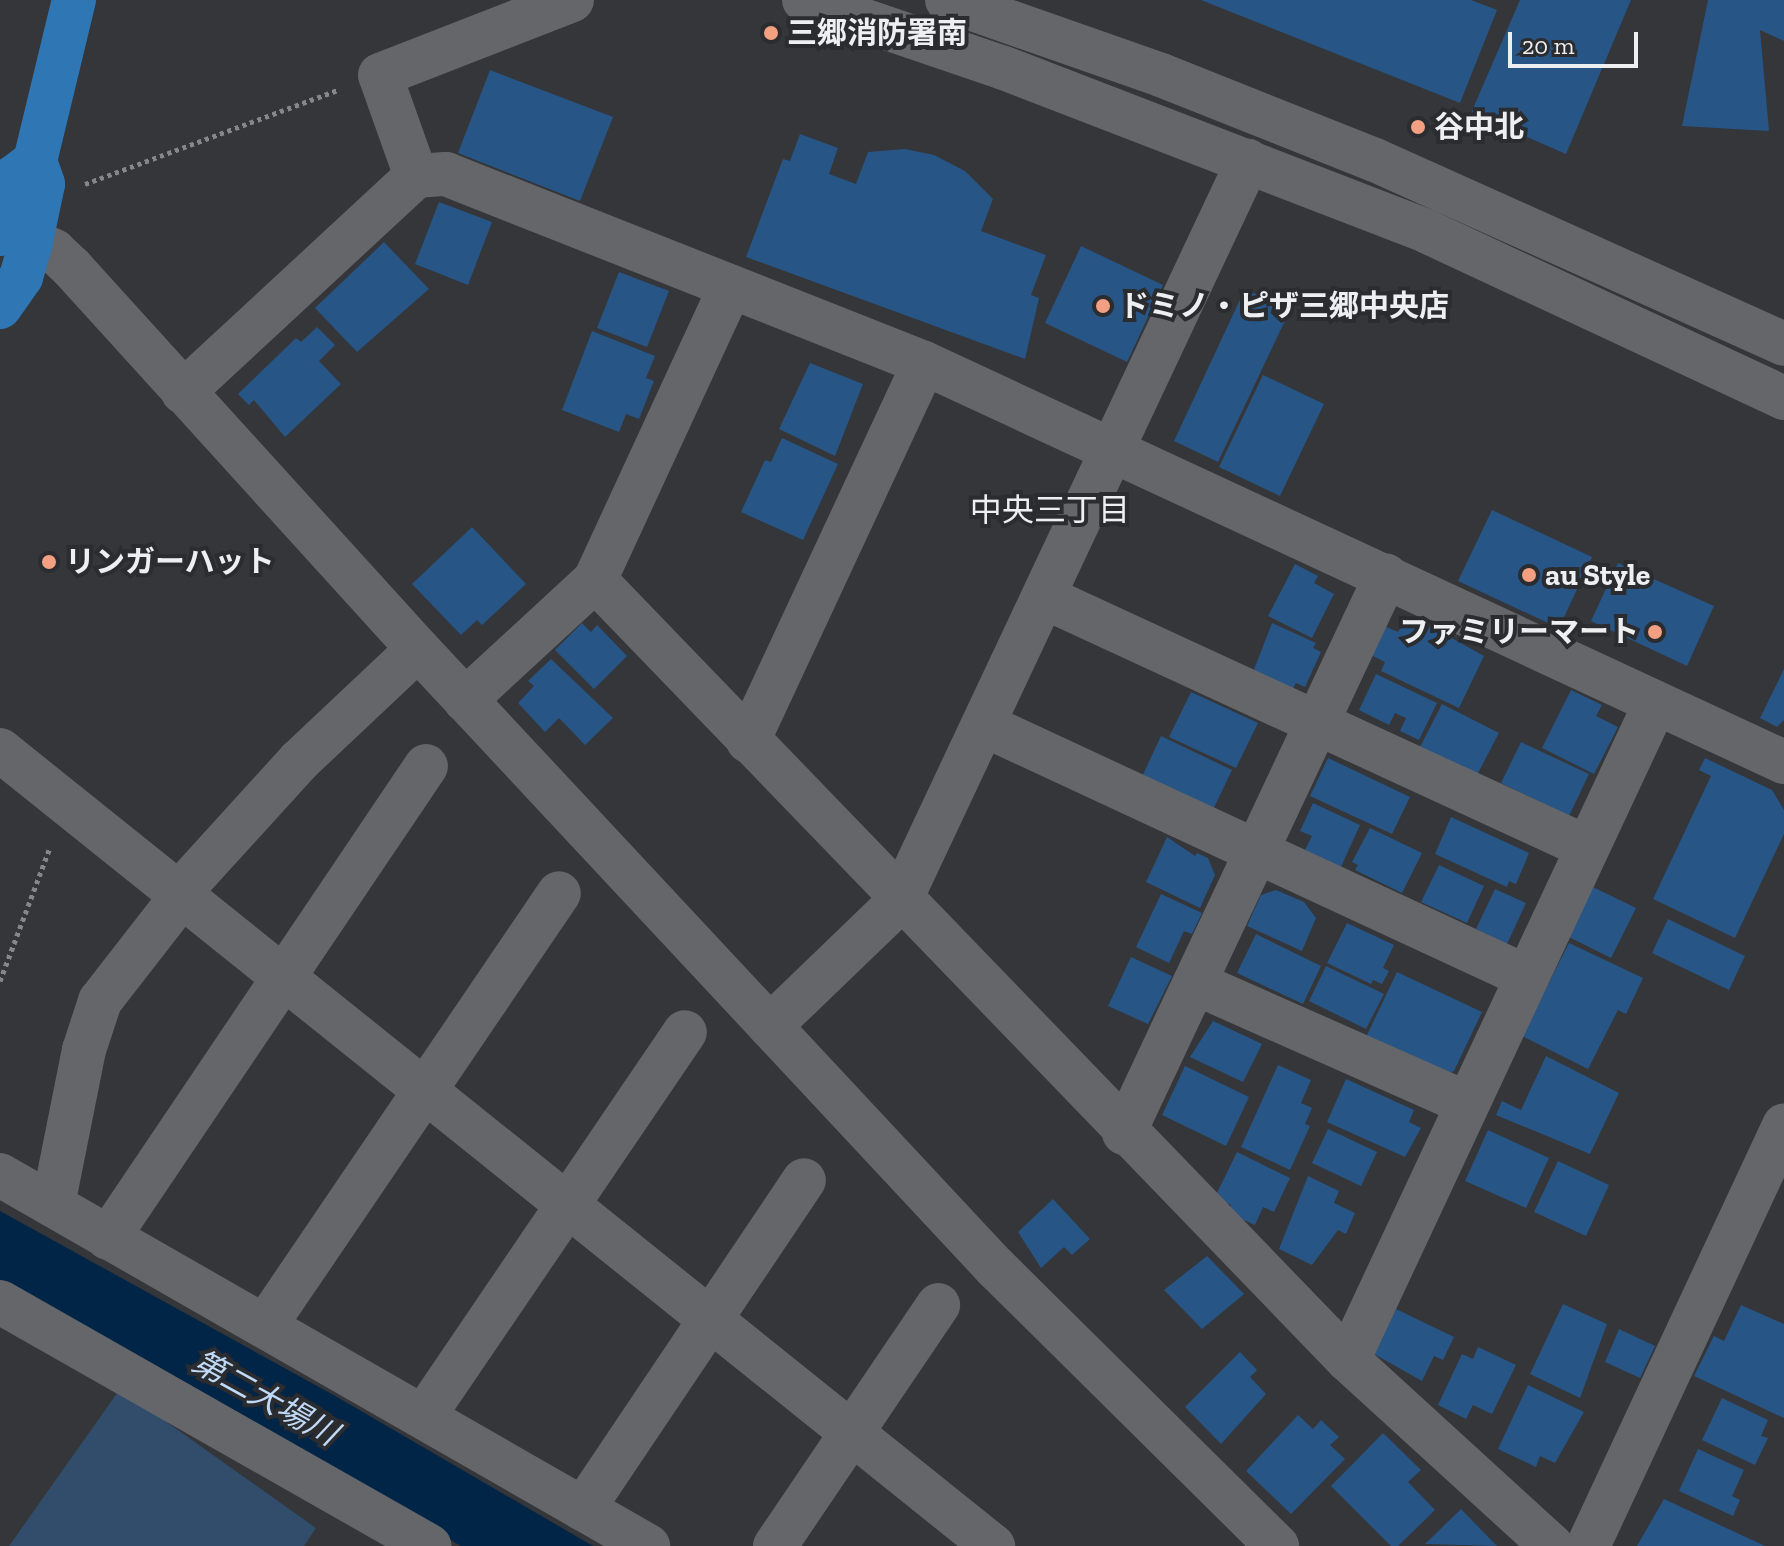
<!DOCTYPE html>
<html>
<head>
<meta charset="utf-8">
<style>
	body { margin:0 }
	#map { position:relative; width:1784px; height:1546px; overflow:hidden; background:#343639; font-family:"Zilla Slab","Noto Sans JP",serif }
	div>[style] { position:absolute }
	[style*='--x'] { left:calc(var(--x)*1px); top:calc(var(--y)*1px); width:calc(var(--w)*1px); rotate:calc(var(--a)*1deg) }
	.green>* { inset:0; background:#314d6b }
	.water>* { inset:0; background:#012547 }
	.building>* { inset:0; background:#275586 }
	.path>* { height:5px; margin-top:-2.5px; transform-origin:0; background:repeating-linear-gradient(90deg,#858789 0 4px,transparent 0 8px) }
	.minor>* { height:44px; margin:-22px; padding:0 22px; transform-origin:22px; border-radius:22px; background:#64666a }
	.major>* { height:44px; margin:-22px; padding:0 22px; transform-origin:22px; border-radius:22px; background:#2f77b4 }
	.dots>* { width:22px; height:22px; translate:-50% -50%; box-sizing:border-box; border:4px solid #2a2c2f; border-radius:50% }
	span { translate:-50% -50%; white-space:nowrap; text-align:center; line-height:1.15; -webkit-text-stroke:8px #2a2c2f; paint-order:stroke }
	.poi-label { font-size:30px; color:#eeeff1; font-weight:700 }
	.left { translate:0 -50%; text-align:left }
	.right { translate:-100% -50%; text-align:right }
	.neighbourhood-label { font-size:32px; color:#eeeff1 }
	.water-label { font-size:32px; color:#bfd9f7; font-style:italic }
	.scale { position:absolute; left:1508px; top:32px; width:130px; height:36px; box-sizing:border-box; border:4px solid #eeeff1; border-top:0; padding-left:10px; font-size:24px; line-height:28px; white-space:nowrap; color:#eeeff1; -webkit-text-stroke:6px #2a2c2f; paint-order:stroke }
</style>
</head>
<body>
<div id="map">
	<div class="green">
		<div style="clip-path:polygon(120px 1389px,316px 1528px,304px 1546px,9px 1546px)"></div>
	</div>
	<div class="water">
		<div style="clip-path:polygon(0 1211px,337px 1397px,593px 1546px,461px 1546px,0 1282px)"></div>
	</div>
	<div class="building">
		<div style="clip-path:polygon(1201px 0,1471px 0,1497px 10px,1460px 103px)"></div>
		<div style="clip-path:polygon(1520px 0,1631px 0,1566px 154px,1471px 113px)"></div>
		<div style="clip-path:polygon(1708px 0,1784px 0,1784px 41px,1760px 30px,1769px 131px,1682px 126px)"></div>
		<div style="clip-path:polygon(490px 70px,613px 117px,580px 201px,458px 153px)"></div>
		<div style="clip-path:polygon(800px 134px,838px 148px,829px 174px,856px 184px,868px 152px,905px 149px,934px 155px,965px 171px,993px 199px,981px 231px,1046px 255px,1031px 295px,1039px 298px,1025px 359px,746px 257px,783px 159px,790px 161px)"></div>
		<div style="clip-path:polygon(439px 202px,492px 222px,468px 285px,415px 264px)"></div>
		<div style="clip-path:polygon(384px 242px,429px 289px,357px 352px,315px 308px)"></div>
		<div style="clip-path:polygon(1081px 246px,1163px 285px,1127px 362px,1045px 323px)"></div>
		<div style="clip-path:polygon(619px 272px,669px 291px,647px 347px,597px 328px)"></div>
		<div style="clip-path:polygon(1245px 289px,1290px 310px,1218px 462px,1174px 441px)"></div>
		<div style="clip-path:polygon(317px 327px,335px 345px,319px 361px,341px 384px,285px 437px,254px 400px,249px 405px,238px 394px,296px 338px,301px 342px)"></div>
		<div style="clip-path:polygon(592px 331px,655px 356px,646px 378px,654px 381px,639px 419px,626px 414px,619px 432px,562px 410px)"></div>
		<div style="clip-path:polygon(810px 363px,863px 384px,835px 456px,779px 429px)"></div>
		<div style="clip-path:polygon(1263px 375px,1324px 404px,1280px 496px,1219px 467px)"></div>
		<div style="clip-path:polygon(782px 438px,838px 464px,803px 540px,741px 512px,765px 460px,771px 462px)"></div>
		<div style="clip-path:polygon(1492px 510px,1592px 557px,1559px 628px,1458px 581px)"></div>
		<div style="clip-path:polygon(472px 527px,526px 584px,482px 625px,477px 620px,461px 635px,412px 584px)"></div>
		<div style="clip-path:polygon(1618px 563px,1714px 606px,1687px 666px,1591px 621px)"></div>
		<div style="clip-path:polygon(1295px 564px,1318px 576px,1314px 583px,1334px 594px,1312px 638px,1268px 616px)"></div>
		<div style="clip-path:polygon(1404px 621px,1427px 632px,1430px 626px,1484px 656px,1459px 708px,1381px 671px,1385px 662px,1371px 655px,1384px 626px,1398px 632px)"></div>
		<div style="clip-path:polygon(582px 623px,591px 632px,597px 625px,627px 656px,594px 689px,555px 650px)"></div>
		<div style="clip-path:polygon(1272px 623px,1316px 643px,1313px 648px,1321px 652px,1305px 687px,1296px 683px,1292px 690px,1253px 672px)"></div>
		<div style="clip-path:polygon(551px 659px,613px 718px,585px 745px,559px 718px,545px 732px,518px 703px,534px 686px,528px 681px)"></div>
		<div style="clip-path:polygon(1784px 669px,1784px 720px,1777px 727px,1760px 718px)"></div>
		<div style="clip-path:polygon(1376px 674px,1437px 703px,1419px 740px,1400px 731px,1406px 718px,1395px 713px,1389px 725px,1359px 710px)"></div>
		<div style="clip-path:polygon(1571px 690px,1602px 705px,1596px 716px,1618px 727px,1594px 774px,1542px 748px)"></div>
		<div style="clip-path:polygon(1191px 692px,1258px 723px,1236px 768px,1169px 737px)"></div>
		<div style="clip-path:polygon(1442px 704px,1499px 733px,1477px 775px,1420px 747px)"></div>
		<div style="clip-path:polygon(1161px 736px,1232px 770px,1212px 812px,1141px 779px)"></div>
		<div style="clip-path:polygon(1521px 742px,1589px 774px,1569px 816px,1501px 783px)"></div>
		<div style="clip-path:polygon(1328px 758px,1410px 797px,1392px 834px,1310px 796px)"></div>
		<div style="clip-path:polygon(1705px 758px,1772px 790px,1784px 810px,1784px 834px,1735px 938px,1653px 899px,1711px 776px,1699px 770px)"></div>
		<div style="clip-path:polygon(1313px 803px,1360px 825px,1340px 869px,1304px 852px,1312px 836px,1300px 831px)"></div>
		<div style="clip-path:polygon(1451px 817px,1529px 853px,1516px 884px,1509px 881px,1507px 887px,1435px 854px)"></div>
		<div style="clip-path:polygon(1370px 828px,1422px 853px,1402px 893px,1355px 870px,1358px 865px,1352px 862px)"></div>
		<div style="clip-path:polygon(1167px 837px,1195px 856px,1197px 853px,1208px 858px,1215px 875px,1200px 908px,1146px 882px)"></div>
		<div style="clip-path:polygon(1439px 865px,1484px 886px,1467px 923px,1421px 902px)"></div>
		<div style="clip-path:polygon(1593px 887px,1636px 908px,1611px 958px,1569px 937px)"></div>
		<div style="clip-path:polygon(1495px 889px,1526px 903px,1507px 944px,1476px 929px)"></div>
		<div style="clip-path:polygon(1276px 890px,1304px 902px,1316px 918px,1302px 951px,1247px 926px,1261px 895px)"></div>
		<div style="clip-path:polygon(1161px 894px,1202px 913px,1192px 934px,1184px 931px,1169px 963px,1136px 947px)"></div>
		<div style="clip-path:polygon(1668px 919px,1745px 956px,1729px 990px,1652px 953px)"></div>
		<div style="clip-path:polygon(1347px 923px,1394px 945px,1383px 968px,1389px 971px,1382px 984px,1373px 980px,1371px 984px,1327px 963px)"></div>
		<div style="clip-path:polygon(1256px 934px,1321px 966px,1303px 1004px,1237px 973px)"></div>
		<div style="clip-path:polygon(1569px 943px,1643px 978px,1626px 1014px,1618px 1010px,1588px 1069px,1522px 1036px)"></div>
		<div style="clip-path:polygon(1131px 957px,1172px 976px,1148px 1024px,1108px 1006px)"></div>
		<div style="clip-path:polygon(1326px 966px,1384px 994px,1366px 1029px,1309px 1001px)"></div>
		<div style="clip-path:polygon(1397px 972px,1482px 1012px,1454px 1071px,1445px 1074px,1366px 1037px)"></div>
		<div style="clip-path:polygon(1213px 1021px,1262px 1044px,1243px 1082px,1190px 1057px)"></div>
		<div style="clip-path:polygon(1546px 1056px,1619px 1093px,1590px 1154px,1496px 1115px,1502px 1101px,1521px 1110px)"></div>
		<div style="clip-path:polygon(1278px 1065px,1311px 1080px,1301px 1103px,1312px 1108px,1305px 1124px,1310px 1126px,1290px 1170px,1241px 1147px)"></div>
		<div style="clip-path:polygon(1185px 1066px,1249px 1097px,1226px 1146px,1162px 1115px)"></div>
		<div style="clip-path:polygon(1346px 1079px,1414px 1110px,1409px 1122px,1421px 1128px,1405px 1157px,1327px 1122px)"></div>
		<div style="clip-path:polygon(1328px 1129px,1377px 1152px,1361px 1186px,1312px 1163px)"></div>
		<div style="clip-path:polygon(1488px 1130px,1549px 1158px,1526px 1208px,1465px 1181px)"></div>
		<div style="clip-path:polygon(1237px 1152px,1290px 1178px,1274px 1212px,1263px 1207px,1255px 1225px,1228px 1213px,1231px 1205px,1215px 1197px)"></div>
		<div style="clip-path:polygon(1558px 1161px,1609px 1185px,1586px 1236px,1534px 1212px)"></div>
		<div style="clip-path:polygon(1308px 1176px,1339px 1191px,1334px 1203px,1355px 1213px,1346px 1234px,1338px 1230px,1312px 1265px,1279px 1249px)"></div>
		<div style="clip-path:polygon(1053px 1199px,1090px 1239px,1072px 1255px,1064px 1247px,1041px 1268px,1018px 1232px)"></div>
		<div style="clip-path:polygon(1207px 1256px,1244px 1294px,1202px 1329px,1164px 1290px)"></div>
		<div style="clip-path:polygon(1563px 1304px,1607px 1324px,1580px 1398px,1530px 1374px)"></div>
		<div style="clip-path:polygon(1741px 1305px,1784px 1324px,1784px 1418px,1694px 1376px,1714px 1336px,1724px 1341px)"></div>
		<div style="clip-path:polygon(1396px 1309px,1454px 1337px,1443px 1360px,1434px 1356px,1422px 1381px,1374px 1354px)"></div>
		<div style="clip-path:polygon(1619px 1329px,1655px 1346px,1640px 1378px,1605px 1362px)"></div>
		<div style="clip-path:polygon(1478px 1347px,1516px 1365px,1492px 1414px,1473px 1405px,1466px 1419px,1438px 1405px,1462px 1354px,1473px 1359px)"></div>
		<div style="clip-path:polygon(1240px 1352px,1257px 1370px,1250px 1377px,1266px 1394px,1221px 1444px,1185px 1407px)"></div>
		<div style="clip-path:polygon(1528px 1385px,1584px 1412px,1555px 1463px,1540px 1456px,1536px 1467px,1498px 1449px)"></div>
		<div style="clip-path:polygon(1722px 1398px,1768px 1420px,1761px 1436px,1768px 1438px,1755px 1465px,1702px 1440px)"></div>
		<div style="clip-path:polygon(1298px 1415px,1313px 1429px,1321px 1420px,1339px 1437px,1330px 1445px,1345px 1459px,1291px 1514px,1246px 1471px)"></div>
		<div style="clip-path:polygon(1383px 1433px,1421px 1470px,1408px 1482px,1435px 1510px,1398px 1546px,1391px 1546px,1331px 1486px)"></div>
		<div style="clip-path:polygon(1698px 1449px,1744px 1470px,1732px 1496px,1740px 1500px,1733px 1516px,1679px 1491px)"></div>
		<div style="clip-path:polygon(1664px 1499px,1765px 1546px,1637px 1546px)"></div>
		<div style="clip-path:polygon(1461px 1509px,1497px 1546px,1425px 1544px)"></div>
	</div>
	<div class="path">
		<div style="--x:85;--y:184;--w:270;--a:-20.4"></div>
		<div style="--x:0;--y:981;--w:143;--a:-69.5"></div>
	</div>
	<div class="minor">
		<div style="--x:804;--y:0;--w:211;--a:18.8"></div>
		<div style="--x:1004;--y:68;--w:455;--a:21.1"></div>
		<div style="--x:1428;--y:232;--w:393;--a:25"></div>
		<div style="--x:947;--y:0;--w:227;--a:19.3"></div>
		<div style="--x:1161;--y:75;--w:230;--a:21.7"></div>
		<div style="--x:1375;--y:160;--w:448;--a:24.2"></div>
		<div style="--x:416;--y:176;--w:107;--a:-109.6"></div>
		<div style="--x:380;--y:75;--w:206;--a:-21.3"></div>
		<div style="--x:31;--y:241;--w:25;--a:23"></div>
		<div style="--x:54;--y:251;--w:25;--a:43"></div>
		<div style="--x:72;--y:268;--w:515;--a:47.76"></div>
		<div style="--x:418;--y:649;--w:845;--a:46.97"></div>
		<div style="--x:995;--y:1267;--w:397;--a:44.7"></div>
		<div style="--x:183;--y:392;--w:318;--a:-42.8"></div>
		<div style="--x:416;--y:176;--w:30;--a:-4"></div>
		<div style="--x:446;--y:174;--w:514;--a:21.57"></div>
		<div style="--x:924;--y:363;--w:948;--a:24.89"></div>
		<div style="--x:595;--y:580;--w:1084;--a:46.01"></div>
		<div style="--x:1348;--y:1360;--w:276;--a:42.4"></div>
		<div style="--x:1044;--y:597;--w:597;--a:24.76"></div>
		<div style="--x:465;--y:700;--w:177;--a:-42.7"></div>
		<div style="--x:595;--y:580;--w:322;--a:-65.2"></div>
		<div style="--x:984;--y:725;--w:596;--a:24.89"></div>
		<div style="--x:748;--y:741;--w:417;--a:-65"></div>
		<div style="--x:0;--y:750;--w:1273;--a:38.72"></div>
		<div style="--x:178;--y:894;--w:180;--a:-47.7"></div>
		<div style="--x:299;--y:761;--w:163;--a:-43.3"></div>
		<div style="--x:1195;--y:983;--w:296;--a:23.9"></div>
		<div style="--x:770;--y:1026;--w:180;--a:-43.9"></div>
		<div style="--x:900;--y:901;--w:818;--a:-64.81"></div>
		<div style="--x:1124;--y:1133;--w:616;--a:-64.81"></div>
		<div style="--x:0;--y:1175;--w:747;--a:29.79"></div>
		<div style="--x:53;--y:1205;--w:158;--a:-78.7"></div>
		<div style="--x:84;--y:1050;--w:52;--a:-71.9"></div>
		<div style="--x:100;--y:1001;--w:132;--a:-52.1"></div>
		<div style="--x:108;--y:1238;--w:569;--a:-56.03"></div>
		<div style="--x:0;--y:1302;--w:494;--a:29.6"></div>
		<div style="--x:265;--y:1326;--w:523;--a:-55.82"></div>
		<div style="--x:1348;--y:1360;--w:724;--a:-64.92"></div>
		<div style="--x:424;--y:1416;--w:464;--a:-55.8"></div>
		<div style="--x:583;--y:1509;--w:396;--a:-56.1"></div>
		<div style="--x:775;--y:1546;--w:291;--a:-55.9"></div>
		<div style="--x:1588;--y:1546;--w:464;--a:-65"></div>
	</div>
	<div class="major">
		<div style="--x:0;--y:234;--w:59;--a:-76.2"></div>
		<div style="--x:14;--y:177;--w:26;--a:-37"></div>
		<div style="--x:0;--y:307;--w:37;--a:-55"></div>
		<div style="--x:21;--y:277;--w:37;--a:-74"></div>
		<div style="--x:31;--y:241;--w:58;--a:-78.1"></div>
		<div style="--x:43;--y:184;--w:24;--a:-109"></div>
		<div style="--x:35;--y:161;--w:166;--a:-76.4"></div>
	</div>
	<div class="dots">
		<div style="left:771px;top:33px;background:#f2a081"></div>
		<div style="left:1418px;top:127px;background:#f2a081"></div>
		<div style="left:1103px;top:306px;background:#f2a081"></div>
		<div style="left:49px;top:562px;background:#f2a081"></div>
		<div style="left:1529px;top:575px;background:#f2a081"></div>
		<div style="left:1655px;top:632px;background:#f2a081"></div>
	</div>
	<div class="poi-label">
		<span class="left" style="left:787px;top:33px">三郷消防署南</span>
		<span class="left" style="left:1434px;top:127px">谷中北</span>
		<span class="left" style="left:1119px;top:306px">ドミノ・ピザ三郷中央店</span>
		<span class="left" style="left:65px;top:562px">リンガーハット</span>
		<span class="left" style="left:1545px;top:575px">au Style</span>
		<span class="right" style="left:1639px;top:632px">ファミリーマート</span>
	</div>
	<div class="neighbourhood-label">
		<span style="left:1050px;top:510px">中央三丁目</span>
	</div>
	<div class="water-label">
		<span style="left:265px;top:1398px;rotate:29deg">第二大場川</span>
	</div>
	<div class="scale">20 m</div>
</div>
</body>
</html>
